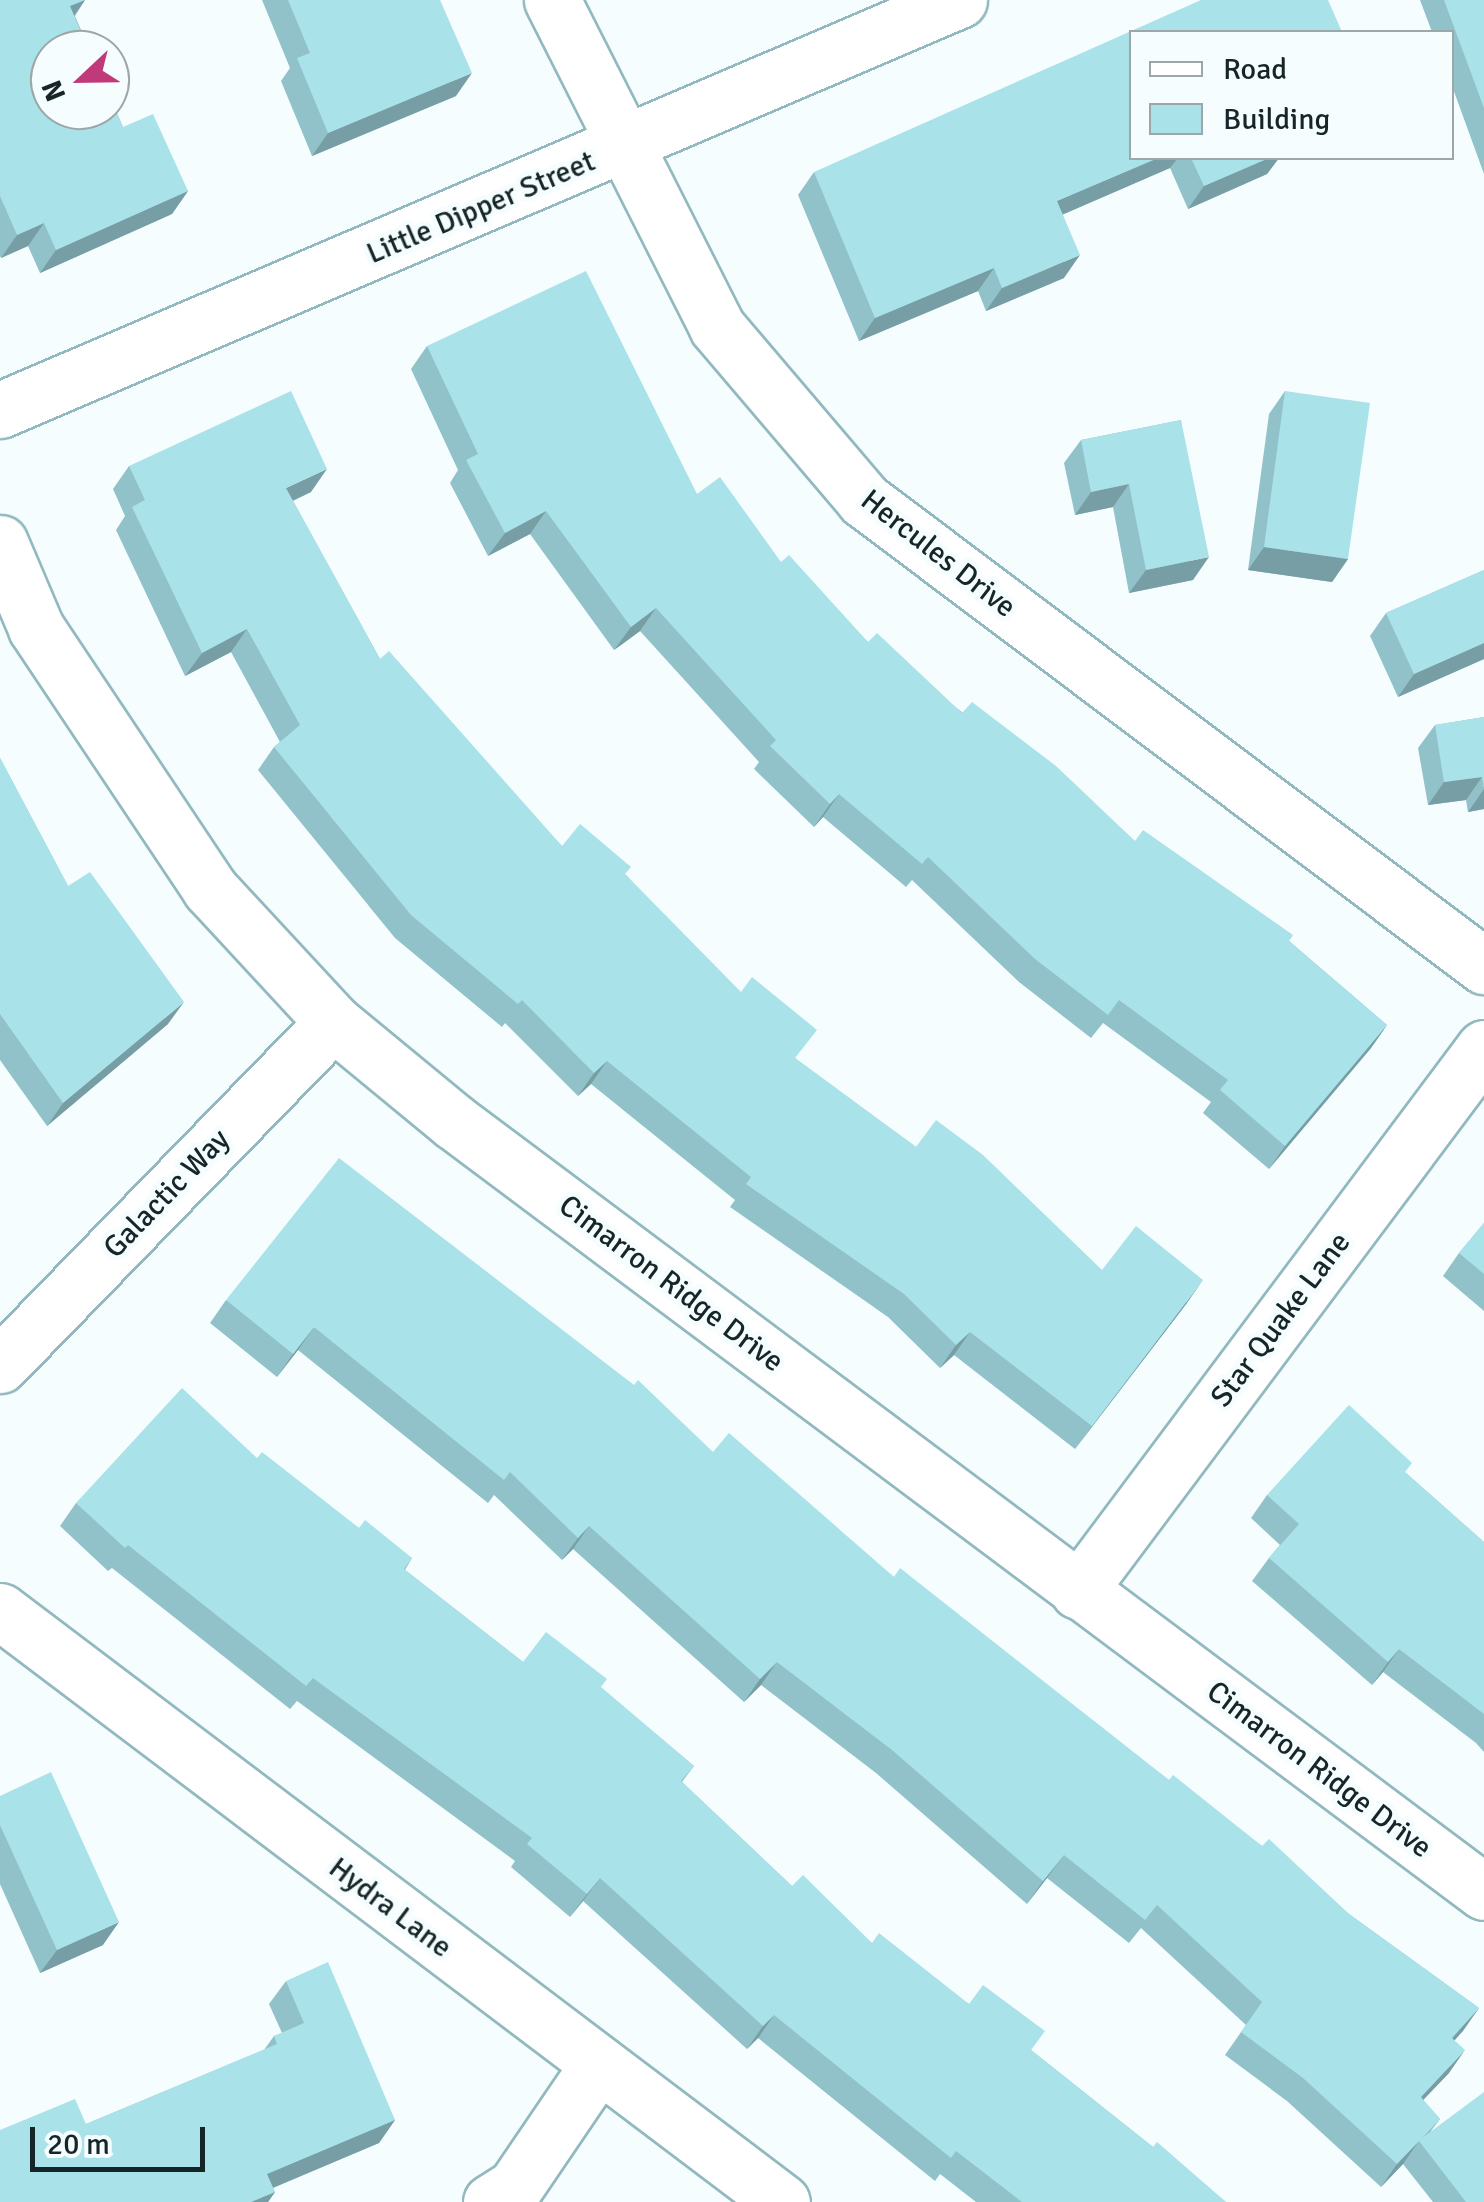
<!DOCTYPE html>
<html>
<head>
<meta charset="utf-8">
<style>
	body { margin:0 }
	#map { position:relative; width:1484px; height:2202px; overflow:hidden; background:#f5fdfe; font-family:Signika,sans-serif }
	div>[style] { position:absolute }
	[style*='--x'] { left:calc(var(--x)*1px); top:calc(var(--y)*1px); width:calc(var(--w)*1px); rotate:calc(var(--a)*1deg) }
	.roads { filter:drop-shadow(2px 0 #91b9bf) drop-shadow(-2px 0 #91b9bf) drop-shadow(0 2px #91b9bf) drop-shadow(0 -2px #91b9bf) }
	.minor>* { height:55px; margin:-27.5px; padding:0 27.5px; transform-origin:27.5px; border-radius:27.5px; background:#fff }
	.wall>* { inset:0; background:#92c2c9 }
	.shaded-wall>* { inset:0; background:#779ea4 }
	.building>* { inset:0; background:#aae2ea }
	span { translate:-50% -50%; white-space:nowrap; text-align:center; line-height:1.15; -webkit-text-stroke:10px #f5fdfe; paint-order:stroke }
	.street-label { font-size:30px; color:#162628 }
	.legend { position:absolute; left:1129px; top:30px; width:325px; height:130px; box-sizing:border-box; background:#f5fdfe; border:2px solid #9ca7a8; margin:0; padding:12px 18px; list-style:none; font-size:30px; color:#162628 }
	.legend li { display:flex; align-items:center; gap:20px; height:50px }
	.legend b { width:50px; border:2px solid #9ca7a8 }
	.north { position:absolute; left:30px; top:30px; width:100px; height:100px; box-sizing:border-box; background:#f5fdfe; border:2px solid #9ca7a8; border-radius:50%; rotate:248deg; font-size:28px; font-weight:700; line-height:40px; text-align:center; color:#162628 }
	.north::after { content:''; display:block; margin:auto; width:35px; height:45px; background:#c03979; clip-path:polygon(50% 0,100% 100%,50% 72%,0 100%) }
	.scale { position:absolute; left:30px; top:2127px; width:175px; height:45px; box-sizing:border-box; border:5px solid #162628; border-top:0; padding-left:12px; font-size:30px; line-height:35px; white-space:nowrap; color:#162628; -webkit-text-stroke:8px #f5fdfe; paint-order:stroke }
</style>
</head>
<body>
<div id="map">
	<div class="roads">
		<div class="minor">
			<div style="--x:552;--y:0;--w:366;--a:63.2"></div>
			<div style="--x:717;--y:327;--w:227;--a:49.6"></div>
			<div style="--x:864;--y:500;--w:776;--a:36.93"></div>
			<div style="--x:0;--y:410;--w:1043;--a:-23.15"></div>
			<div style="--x:0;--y:543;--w:92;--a:67"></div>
			<div style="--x:36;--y:628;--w:314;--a:56.3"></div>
			<div style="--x:210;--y:889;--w:181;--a:47.2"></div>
			<div style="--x:333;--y:1022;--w:156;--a:39.5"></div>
			<div style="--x:453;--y:1121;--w:1287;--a:36.79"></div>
			<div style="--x:0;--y:1365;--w:478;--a:-45.8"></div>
			<div style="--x:1078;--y:1591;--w:678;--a:-53.21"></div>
			<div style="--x:0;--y:1611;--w:980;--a:37.08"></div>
			<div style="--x:491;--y:2202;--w:28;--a:-32"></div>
			<div style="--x:515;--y:2187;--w:148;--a:-55.8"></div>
		</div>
	</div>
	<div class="wall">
		<div style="clip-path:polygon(0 0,85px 0,75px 16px,123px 127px,188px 191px,172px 214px,40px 273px,28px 246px,1px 258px,0 256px)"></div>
		<div style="clip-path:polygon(262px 0,440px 0,456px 96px,312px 156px,281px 81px,290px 68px)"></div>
		<div style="clip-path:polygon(1420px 0,1484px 0,1484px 174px,1452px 86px,1452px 32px,1432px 32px)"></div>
		<div style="clip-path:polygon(1132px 158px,1279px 158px,1267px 174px,1188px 209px,1170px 168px,1063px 214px,1064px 278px,986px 311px,978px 291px,859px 341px,798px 195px,814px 172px)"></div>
		<div style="clip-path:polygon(427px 346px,697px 494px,781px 562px,868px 642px,1135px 841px,1289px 941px,1387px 1025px,1371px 1048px,1269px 1169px,1203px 1113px,1211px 1102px,1103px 1023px,1091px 1038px,1019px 982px,912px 880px,906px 887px,823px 817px,814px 827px,754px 769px,759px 762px,640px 631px,614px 650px,530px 534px,488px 556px,450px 483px,458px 470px,411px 369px)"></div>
		<div style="clip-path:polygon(1285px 391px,1348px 559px,1332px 582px,1248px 570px,1269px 414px)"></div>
		<div style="clip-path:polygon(1181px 420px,1193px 580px,1129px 593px,1113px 507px,1075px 515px,1064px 463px,1081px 440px)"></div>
		<div style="clip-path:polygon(129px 466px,311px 492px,293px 501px,380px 659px,562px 846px,626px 875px,796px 1059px,916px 1147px,1102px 1270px,1187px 1303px,1075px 1449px,954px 1355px,940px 1368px,888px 1317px,730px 1207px,735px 1200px,591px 1084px,578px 1096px,505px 1023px,502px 1027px,395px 938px,258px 770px,274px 747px,280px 742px,231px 652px,185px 676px,116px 530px,125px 516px,113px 489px)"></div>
		<div style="clip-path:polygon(1484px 570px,1484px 659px,1398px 697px,1370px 636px,1386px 613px)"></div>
		<div style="clip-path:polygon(1484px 717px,1484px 809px,1468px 812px,1466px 800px,1428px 805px,1418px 748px,1435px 725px)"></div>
		<div style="clip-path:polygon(0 758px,68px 886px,168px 1024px,47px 1126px,0 1060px)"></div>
		<div style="clip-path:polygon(1484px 1223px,1484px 1311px,1443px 1276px,1459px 1253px)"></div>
		<div style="clip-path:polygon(226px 1300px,713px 1452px,894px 1577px,1169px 1780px,1262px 1846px,1349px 1914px,1479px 2008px,1454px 2040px,1449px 2073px,1423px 2100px,1440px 2119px,1431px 2131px,1484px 2202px,1433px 2202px,1403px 2164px,1381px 2187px,1287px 2101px,1225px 2055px,1246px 2025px,1141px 1928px,1129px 1943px,1047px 1878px,1027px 1904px,876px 1773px,761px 1685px,744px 1702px,573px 1549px,562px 1560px,494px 1495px,488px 1503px,298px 1350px,277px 1377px,210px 1323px)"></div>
		<div style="clip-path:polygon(257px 1458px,359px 1528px,412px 1558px,405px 1570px,523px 1662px,601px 1688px,694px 1766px,682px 1782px,792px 1886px,872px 1943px,969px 2004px,1031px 2050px,1153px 2147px,1226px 2202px,976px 2202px,940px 2174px,935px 2181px,758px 2038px,747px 2049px,583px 1901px,570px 1917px,511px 1867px,515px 1861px,297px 1701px,290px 1709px,112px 1568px,108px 1571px,60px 1526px,76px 1503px)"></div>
		<div style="clip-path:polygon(1406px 1473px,1484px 1542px,1484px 1752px,1476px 1743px,1383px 1672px,1372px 1685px,1252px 1581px,1269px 1558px,1280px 1545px,1251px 1518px,1267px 1495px)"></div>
		<div style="clip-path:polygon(0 1796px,103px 1945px,40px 1973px,0 1884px)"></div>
		<div style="clip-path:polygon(286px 1981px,395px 2120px,379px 2143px,273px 2188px,275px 2192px,268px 2202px,0 2202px,86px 2124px,264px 2050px,274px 2036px,282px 2033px,269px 2004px)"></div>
	</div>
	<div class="shaded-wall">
		<div style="clip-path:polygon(85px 0,69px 23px,70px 6px)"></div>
		<div style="clip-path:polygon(472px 73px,456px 96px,312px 156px,328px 133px)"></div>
		<div style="clip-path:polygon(1158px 158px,1178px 158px,1170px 168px,1041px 224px,1057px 201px)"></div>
		<div style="clip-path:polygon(1269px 158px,1279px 158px,1267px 174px,1188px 209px,1204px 186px)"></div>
		<div style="clip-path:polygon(188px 191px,172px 214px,40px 273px,56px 250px)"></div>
		<div style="clip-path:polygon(44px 223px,28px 246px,1px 258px,17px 235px)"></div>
		<div style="clip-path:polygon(1080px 255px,1064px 278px,986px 311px,1002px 288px)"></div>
		<div style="clip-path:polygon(994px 268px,978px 291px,859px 341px,875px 318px)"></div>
		<div style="clip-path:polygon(327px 469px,311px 492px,270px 511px,286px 488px)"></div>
		<div style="clip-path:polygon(1129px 484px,1113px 507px,1075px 515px,1091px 492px)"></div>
		<div style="clip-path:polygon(546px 511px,530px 534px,488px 556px,505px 533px)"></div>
		<div style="clip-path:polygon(1264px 547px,1348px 559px,1332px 582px,1248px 570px)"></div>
		<div style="clip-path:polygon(1209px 557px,1193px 580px,1129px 593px,1146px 570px)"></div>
		<div style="clip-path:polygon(656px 608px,640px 631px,614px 650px,631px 627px)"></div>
		<div style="clip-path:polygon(247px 629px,231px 652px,185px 676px,202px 653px)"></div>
		<div style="clip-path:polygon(1484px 643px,1484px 659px,1398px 697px,1414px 674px)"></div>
		<div style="clip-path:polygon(1482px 777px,1466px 800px,1428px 805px,1444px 782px)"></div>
		<div style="clip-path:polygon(1484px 789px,1484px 809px,1468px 812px)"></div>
		<div style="clip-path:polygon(839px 794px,823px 817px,814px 827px,830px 804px)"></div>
		<div style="clip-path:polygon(184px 1002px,168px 1024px,47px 1126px,63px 1103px)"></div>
		<div style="clip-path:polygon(1387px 1025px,1371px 1048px,1269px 1169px,1285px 1146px)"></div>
		<div style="clip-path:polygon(607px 1061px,591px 1084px,578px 1096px,594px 1073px)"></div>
		<div style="clip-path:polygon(1203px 1280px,1187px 1303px,1075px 1449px,1092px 1426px)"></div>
		<div style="clip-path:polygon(314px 1327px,298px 1350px,277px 1377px,293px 1354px)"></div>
		<div style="clip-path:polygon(970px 1332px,954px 1355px,940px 1368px,956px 1345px)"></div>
		<div style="clip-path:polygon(589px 1526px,573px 1549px,562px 1560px,578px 1538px)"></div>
		<div style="clip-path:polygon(1399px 1649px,1383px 1672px,1372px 1685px,1388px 1662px)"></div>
		<div style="clip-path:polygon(777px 1662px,761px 1685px,744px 1702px,760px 1679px)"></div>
		<div style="clip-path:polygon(1064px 1855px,1047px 1878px,1027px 1904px,1043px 1881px)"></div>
		<div style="clip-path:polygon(600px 1878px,583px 1901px,570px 1917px,587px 1894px)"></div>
		<div style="clip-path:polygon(119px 1922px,103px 1945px,40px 1973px,57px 1950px)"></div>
		<div style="clip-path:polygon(1479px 2008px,1463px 2031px,1436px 2061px,1452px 2038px)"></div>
		<div style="clip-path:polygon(774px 2015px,758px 2038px,747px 2049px,763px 2026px)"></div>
		<div style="clip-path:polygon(1465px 2050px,1449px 2073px,1404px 2120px,1421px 2097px)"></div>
		<div style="clip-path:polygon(395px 2120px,379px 2143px,251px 2197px,267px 2174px)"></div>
		<div style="clip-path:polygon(1419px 2141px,1403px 2164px,1381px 2187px,1397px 2164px)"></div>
		<div style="clip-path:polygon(275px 2192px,268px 2202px,251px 2202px)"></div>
	</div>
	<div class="building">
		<div style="clip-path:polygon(0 0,85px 0,70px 6px,89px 50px,50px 50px,50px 110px,110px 110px,110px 98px,123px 127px,153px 114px,188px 191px,56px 250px,44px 223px,17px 235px,0 196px)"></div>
		<div style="clip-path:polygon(288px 0,440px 0,472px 73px,328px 133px,297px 58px,310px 53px)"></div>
		<div style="clip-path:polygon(1201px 0,1328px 0,1342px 32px,1132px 32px,1132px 158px,1158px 158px,1057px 201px,1080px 255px,1002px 288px,994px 268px,875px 318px,814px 172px)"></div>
		<div style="clip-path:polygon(1444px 0,1484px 0,1484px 108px)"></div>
		<div style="clip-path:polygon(1191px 158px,1269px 158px,1204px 186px)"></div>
		<div style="clip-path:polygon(586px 271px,697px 494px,720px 477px,781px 562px,789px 555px,868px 642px,877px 633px,962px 713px,972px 702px,1056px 766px,1135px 841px,1143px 830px,1293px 935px,1289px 941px,1387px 1025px,1285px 1146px,1220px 1090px,1228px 1080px,1119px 1000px,1108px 1015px,1035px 959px,928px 857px,922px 864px,839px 794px,830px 804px,770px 746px,776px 740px,656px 608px,631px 627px,546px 511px,505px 533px,466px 460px,478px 454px,427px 346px)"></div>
		<div style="clip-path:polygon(291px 391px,327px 469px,286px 488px,380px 659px,389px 651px,562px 846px,580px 824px,631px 867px,625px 874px,741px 992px,752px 977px,817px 1030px,795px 1058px,916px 1147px,936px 1120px,983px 1155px,1102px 1270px,1136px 1226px,1203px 1280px,1092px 1426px,970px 1332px,956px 1345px,904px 1294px,746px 1184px,751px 1177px,607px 1061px,594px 1073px,522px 1000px,518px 1004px,411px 915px,274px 747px,300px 725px,247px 629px,202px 653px,132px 507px,145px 500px,129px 466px)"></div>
		<div style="clip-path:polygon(1285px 391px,1370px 403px,1348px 559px,1264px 547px)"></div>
		<div style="clip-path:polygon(1181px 420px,1209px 557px,1146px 570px,1129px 484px,1091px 492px,1081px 440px)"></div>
		<div style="clip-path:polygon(1484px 570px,1484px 643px,1414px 674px,1386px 613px)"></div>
		<div style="clip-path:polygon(1484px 717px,1484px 788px,1482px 777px,1444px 782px,1435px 725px)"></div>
		<div style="clip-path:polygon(0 758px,68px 886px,90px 872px,184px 1002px,63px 1103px,0 1014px)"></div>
		<div style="clip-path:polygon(339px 1158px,634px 1385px,638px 1380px,713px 1452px,729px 1433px,894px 1577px,900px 1568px,1169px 1780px,1173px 1775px,1262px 1846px,1269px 1839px,1349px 1914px,1479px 2008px,1452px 2038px,1465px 2050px,1421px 2097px,1440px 2119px,1422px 2138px,1484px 2092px,1484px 2202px,1466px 2202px,1419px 2141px,1397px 2164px,1303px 2078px,1241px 2032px,1262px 2002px,1157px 1905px,1145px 1920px,1064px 1855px,1043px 1881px,892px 1750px,777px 1662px,760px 1679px,589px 1526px,578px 1538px,510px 1472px,504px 1480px,314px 1327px,293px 1354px,226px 1300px)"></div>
		<div style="clip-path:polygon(1484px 1223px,1484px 1274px,1459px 1253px)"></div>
		<div style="clip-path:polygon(182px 1388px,257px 1458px,262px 1452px,359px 1528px,365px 1520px,412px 1558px,404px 1569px,523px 1662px,546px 1632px,607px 1679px,601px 1687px,694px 1766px,681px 1781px,792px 1886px,803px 1875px,872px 1943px,879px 1933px,969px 2004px,983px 1985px,1045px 2031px,1031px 2050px,1153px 2147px,1157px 2142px,1226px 2202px,1022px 2202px,956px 2151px,951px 2158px,774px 2015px,763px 2026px,600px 1878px,587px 1894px,527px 1844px,532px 1838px,313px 1678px,306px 1686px,128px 1545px,125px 1548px,76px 1503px)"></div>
		<div style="clip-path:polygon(1349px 1405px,1412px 1463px,1405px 1472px,1484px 1542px,1484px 1714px,1399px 1649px,1388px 1662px,1269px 1558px,1299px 1524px,1267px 1495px)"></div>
		<div style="clip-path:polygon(51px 1772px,119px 1922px,57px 1950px,0 1825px,0 1796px)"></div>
		<div style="clip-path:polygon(328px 1962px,395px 2120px,267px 2174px,275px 2192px,251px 2202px,0 2202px,0 2130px,75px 2099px,86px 2124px,277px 2044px,274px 2036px,304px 2023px,286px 1981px)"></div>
	</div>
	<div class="street-label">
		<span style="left:481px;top:208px;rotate:-23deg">Little Dipper Street</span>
		<span style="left:938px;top:554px;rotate:38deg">Hercules Drive</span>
		<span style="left:167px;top:1194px;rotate:-46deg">Galactic Way</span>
		<span style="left:671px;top:1284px;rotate:37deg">Cimarron Ridge Drive</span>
		<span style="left:1281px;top:1320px;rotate:-53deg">Star Quake Lane</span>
		<span style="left:1319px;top:1770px;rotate:37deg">Cimarron Ridge Drive</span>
		<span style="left:390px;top:1908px;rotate:37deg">Hydra Lane</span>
	</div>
	<ul class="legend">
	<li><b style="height:12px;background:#fff"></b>Road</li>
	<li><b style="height:28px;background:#aae2ea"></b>Building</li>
	</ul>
	<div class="north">N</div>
	<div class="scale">20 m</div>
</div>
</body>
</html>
